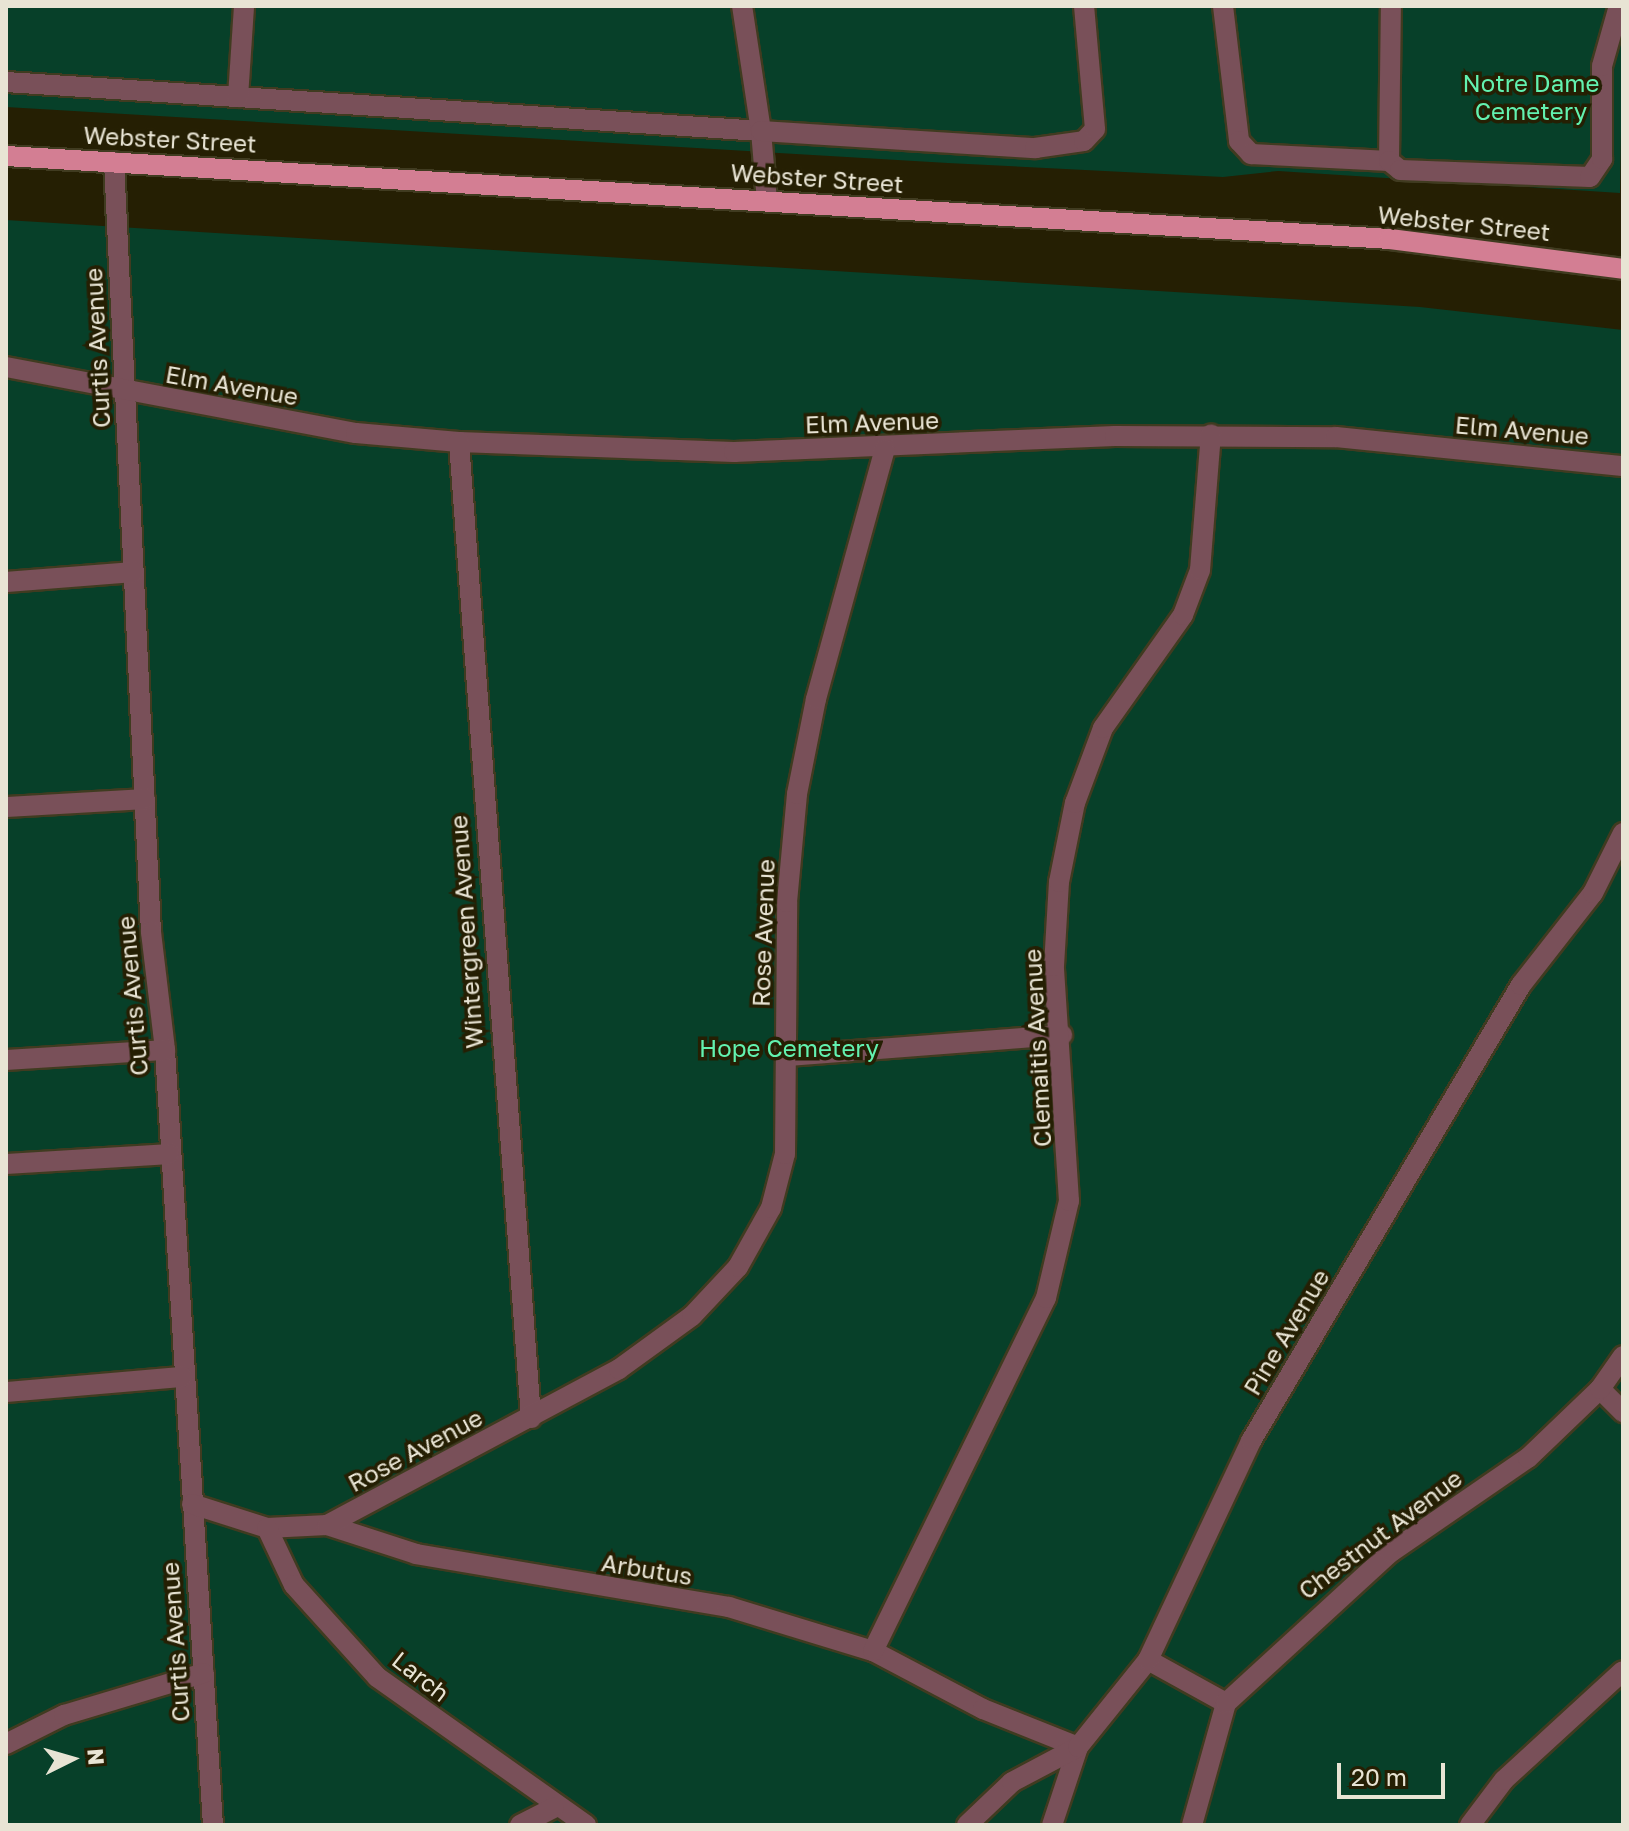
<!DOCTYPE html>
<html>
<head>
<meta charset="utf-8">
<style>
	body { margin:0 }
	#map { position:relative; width:1629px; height:1831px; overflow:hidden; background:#251f03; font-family:"Golos Text",sans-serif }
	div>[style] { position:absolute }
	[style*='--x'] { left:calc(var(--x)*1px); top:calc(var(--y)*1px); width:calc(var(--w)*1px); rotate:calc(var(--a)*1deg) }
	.green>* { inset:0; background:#074029 }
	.roads { filter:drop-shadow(2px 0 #403b20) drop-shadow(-2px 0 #403b20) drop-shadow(0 2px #403b20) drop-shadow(0 -2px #403b20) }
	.minor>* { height:20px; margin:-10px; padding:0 10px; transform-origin:10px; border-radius:10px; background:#795059 }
	.major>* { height:20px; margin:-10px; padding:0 10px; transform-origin:10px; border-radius:10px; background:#d37e93 }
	span { translate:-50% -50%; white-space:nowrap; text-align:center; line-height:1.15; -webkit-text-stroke:7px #251f03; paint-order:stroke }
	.park-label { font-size:24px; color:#62f2b0 }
	.street-label { font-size:24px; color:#e8e4d4 }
	.frame { position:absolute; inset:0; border:8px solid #e8e4d4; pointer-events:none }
	.north { position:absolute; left:32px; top:1719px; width:80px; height:80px; -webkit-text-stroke:6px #251f03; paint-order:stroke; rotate:85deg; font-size:22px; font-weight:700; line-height:32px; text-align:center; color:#e8e4d4 }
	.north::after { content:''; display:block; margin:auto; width:28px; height:36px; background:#e8e4d4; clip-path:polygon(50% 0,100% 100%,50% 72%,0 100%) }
	.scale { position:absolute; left:1337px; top:1763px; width:108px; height:36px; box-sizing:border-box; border:4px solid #e8e4d4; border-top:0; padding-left:10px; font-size:24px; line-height:28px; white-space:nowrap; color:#e8e4d4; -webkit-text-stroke:6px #251f03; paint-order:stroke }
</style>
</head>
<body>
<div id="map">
	<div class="green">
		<div style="clip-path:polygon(6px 6px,1623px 6px,1620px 193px,1278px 171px,1223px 177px,948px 163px,6px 107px)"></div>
		<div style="clip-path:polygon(6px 220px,1420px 307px,1623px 330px,1623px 1825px,6px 1825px)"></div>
	</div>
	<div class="roads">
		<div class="minor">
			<div style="--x:1223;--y:6;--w:136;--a:83.2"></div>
			<div style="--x:1239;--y:141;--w:18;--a:47"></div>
			<div style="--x:1251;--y:154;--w:138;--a:2.9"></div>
			<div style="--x:1389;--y:161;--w:155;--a:-89.3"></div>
			<div style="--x:6;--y:82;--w:757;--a:3.71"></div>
			<div style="--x:761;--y:131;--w:126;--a:-98.6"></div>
			<div style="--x:238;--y:97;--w:91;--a:-86.2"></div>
			<div style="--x:1389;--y:161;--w:14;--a:39"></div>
			<div style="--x:1400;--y:170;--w:190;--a:2.1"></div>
			<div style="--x:1590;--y:177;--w:22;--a:-56"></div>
			<div style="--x:1602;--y:159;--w:93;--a:-90"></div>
			<div style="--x:1602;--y:66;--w:62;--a:-74.2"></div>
			<div style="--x:114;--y:162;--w:771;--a:87.25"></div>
			<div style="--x:151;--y:932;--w:119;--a:83.2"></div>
			<div style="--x:165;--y:1050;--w:776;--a:86.46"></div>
			<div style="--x:767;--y:201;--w:70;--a:-94.9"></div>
			<div style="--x:761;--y:131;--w:275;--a:3.6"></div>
			<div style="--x:1035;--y:148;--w:49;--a:-8.1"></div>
			<div style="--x:1084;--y:141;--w:16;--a:-47"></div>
			<div style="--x:1095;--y:129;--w:123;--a:-95.1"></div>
			<div style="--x:6;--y:367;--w:356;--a:10.7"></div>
			<div style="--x:356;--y:433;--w:103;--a:5"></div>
			<div style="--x:459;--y:442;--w:275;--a:2.1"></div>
			<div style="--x:734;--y:452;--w:381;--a:-2.4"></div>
			<div style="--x:1115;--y:436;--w:221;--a:0.3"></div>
			<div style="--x:1336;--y:437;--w:288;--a:5.8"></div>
			<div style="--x:459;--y:442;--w:979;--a:85.78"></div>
			<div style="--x:6;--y:582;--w:128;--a:-4.5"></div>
			<div style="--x:6;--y:807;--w:139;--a:-3.3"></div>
			<div style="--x:788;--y:1056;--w:275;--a:-4.4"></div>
			<div style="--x:6;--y:1060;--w:159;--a:-3.6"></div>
			<div style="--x:6;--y:1164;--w:163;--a:-3.5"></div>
			<div style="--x:1600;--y:1389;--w:33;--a:45"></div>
			<div style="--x:6;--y:1392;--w:177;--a:-4.9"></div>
			<div style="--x:192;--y:1504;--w:79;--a:17.7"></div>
			<div style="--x:267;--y:1528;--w:60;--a:-2.9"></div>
			<div style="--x:327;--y:1525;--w:94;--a:18"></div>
			<div style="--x:416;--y:1554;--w:317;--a:9.6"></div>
			<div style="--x:729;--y:1607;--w:151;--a:17"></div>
			<div style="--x:873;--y:1651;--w:124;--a:27.8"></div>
			<div style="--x:983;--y:1709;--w:102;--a:21.8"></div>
			<div style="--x:1078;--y:1747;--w:82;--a:108.4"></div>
			<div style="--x:327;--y:1525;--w:331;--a:-28.1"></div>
			<div style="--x:619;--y:1369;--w:90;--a:-36"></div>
			<div style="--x:692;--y:1316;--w:67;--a:-46.8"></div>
			<div style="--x:738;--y:1267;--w:68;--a:-60.8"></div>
			<div style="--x:771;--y:1208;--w:56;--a:-75.5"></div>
			<div style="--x:785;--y:1154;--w:252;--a:-89.5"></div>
			<div style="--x:787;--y:902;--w:108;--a:-84.7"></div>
			<div style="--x:797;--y:794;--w:97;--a:-78.7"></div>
			<div style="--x:816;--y:699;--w:259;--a:-74.6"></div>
			<div style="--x:267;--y:1528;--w:63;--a:64.7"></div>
			<div style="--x:294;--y:1585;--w:124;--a:47.9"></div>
			<div style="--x:377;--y:1677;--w:256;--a:35.3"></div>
			<div style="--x:873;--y:1651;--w:393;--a:-63.9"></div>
			<div style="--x:1046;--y:1298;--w:100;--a:-76.7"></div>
			<div style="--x:1069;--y:1201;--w:235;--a:-93.7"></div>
			<div style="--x:1054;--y:966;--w:84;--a:-86.6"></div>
			<div style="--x:1059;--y:882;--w:81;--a:-78.6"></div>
			<div style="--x:1075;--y:803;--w:80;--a:-69.5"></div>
			<div style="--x:1103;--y:728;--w:138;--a:-54.7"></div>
			<div style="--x:1183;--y:615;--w:48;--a:-69.3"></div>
			<div style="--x:1200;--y:570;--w:136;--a:-85.4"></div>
			<div style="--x:1148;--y:1660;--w:89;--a:28.9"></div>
			<div style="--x:6;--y:1744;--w:65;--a:-26.6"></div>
			<div style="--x:64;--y:1715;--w:146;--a:-16.7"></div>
			<div style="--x:520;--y:1825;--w:38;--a:-27"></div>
			<div style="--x:967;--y:1825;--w:62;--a:-43.7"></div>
			<div style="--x:1012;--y:1782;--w:75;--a:-27.9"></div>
			<div style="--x:1078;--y:1747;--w:112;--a:-51.2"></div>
			<div style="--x:1148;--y:1660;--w:242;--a:-64.8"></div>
			<div style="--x:1251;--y:1441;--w:530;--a:-59.37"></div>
			<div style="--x:1521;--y:985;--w:117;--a:-52"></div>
			<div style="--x:1593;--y:893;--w:67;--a:-63.4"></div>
			<div style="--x:1192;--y:1825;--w:127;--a:-74.4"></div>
			<div style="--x:1226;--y:1703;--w:224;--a:-42.5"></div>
			<div style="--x:1391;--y:1552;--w:166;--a:-34.5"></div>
			<div style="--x:1528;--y:1458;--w:100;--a:-43.8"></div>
			<div style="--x:1600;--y:1389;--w:40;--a:-55.1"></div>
			<div style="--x:1470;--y:1825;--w:56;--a:-52.9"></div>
			<div style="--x:1504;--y:1780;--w:161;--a:-42.5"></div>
		</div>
		<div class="major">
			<div style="--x:6;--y:156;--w:1386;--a:3.43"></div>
			<div style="--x:1390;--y:239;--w:235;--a:7.3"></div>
		</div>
	</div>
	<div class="park-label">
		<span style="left:1531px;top:97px">Notre Dame<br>Cemetery</span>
		<span style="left:789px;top:1048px">Hope Cemetery</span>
	</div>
	<div class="street-label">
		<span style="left:170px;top:139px;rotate:3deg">Webster Street</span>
		<span style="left:817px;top:178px;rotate:4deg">Webster Street</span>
		<span style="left:1464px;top:223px;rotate:6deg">Webster Street</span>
		<span style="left:97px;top:348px;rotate:-93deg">Curtis Avenue</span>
		<span style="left:232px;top:385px;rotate:10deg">Elm Avenue</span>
		<span style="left:872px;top:422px;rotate:-2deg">Elm Avenue</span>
		<span style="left:1522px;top:430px;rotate:5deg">Elm Avenue</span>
		<span style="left:466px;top:932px;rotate:-94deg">Wintergreen Avenue</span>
		<span style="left:763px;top:933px;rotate:-88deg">Rose Avenue</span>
		<span style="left:132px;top:996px;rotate:-95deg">Curtis Avenue</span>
		<span style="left:1037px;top:1048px;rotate:-93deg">Clemaitis Avenue</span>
		<span style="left:1286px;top:1332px;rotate:-59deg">Pine Avenue</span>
		<span style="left:415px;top:1450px;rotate:-28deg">Rose Avenue</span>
		<span style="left:1380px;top:1534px;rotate:-37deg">Chestnut Avenue</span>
		<span style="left:647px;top:1569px;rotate:9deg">Arbutus</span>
		<span style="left:175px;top:1642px;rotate:-94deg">Curtis Avenue</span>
		<span style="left:421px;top:1676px;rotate:38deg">Larch</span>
	</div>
	<div class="frame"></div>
	<div class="north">N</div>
	<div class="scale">20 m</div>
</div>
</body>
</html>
